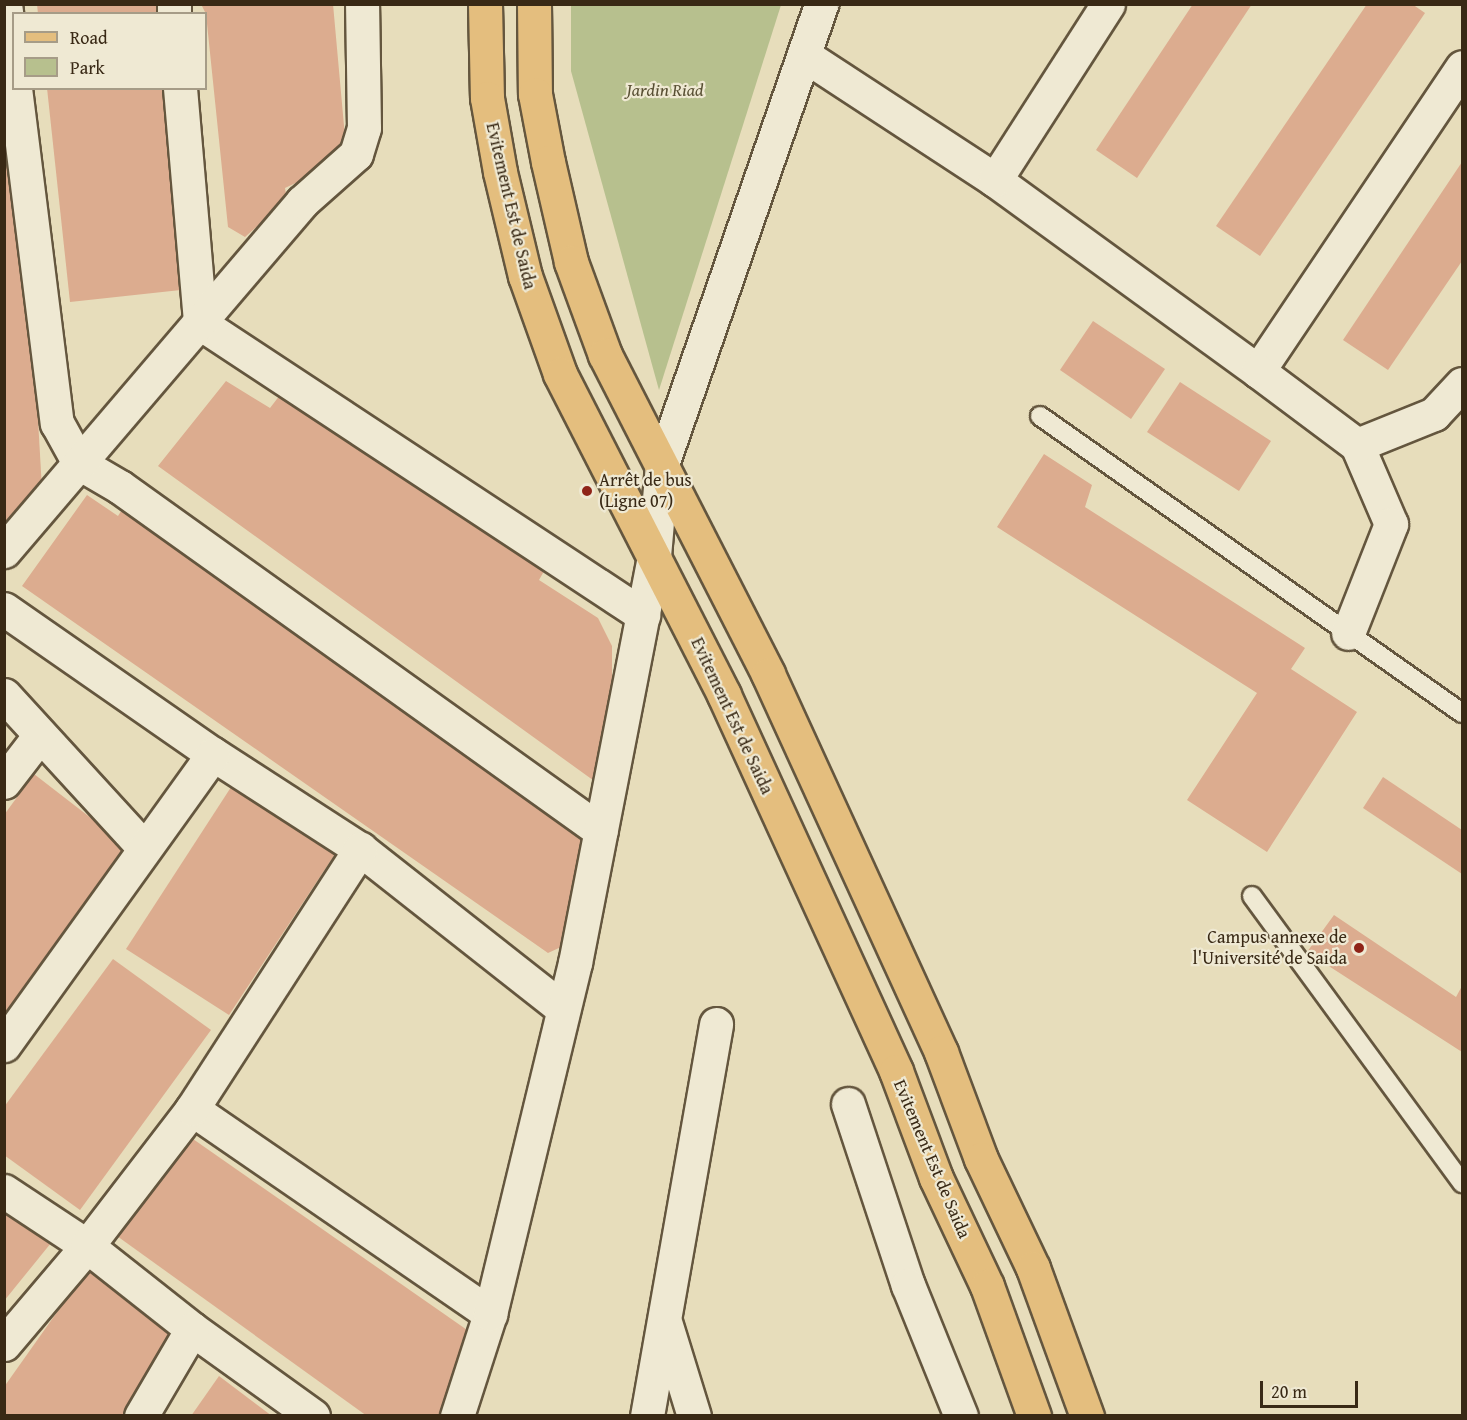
<!DOCTYPE html>
<html>
<head>
<meta charset="utf-8">
<style>
	body { margin:0 }
	#map { position:relative; width:1467px; height:1420px; overflow:hidden; background:#e7ddbb; font-family:"Gentium Book Plus",serif }
	div>[style] { position:absolute }
	[style*='--x'] { left:calc(var(--x)*1px); top:calc(var(--y)*1px); width:calc(var(--w)*1px); rotate:calc(var(--a)*1deg) }
	.green>* { inset:0; background:#b7c08e }
	.building>* { inset:0; background:#dcac8f }
	.roads { filter:drop-shadow(2px 0 #64563e) drop-shadow(-2px 0 #64563e) drop-shadow(0 2px #64563e) drop-shadow(0 -2px #64563e) }
	.service>* { height:18px; margin:-9px; padding:0 9px; transform-origin:9px; border-radius:9px; background:#efe9d3 }
	.minor>* { height:33px; margin:-16.5px; padding:0 16.5px; transform-origin:16.5px; border-radius:16.5px; background:#efe9d3 }
	.primary>* { height:33px; margin:-16.5px; padding:0 16.5px; transform-origin:16.5px; border-radius:16.5px; background:#e4be7e }
	.dots>* { width:16px; height:16px; translate:-50% -50%; box-sizing:border-box; border:3px solid #efe9d3; border-radius:50% }
	span { translate:-50% -50%; white-space:nowrap; text-align:center; line-height:1.15; -webkit-text-stroke:4.5px #efe9d3; paint-order:stroke }
	.park-label { font-size:18px; color:#584f33; font-style:italic }
	.street-label { font-size:18px; color:#392915 }
	.poi-label { font-size:18px; color:#392915 }
	.left { translate:0 -50%; text-align:left }
	.right { translate:-100% -50%; text-align:right }
	.frame { position:absolute; inset:0; border:6px solid #392915; pointer-events:none }
	.legend { position:absolute; left:12px; top:12px; width:195px; height:78px; box-sizing:border-box; background:#efe9d3; border:2px solid #a69c87; margin:0; padding:8px 10px; list-style:none; font-size:18px; color:#392915 }
	.legend li { display:flex; align-items:center; gap:12px; height:30px }
	.legend b { width:30px; border:2px solid #a69c87 }
	.scale { position:absolute; left:1260px; top:1381px; width:98px; height:27px; box-sizing:border-box; border:3px solid #392915; border-top:0; padding-left:8px; font-size:18px; line-height:21px; white-space:nowrap; color:#392915; -webkit-text-stroke:4px #efe9d3; paint-order:stroke }
</style>
</head>
<body>
<div id="map">
	<div class="green">
		<div style="clip-path:polygon(571px 5px,781px 5px,659px 390px,571px 71px)"></div>
	</div>
	<div class="building">
		<div style="clip-path:polygon(37px 4px,160px 4px,161px 14px,38px 14px)"></div>
		<div style="clip-path:polygon(201px 4px,333px 4px,347px 159px,285px 188px,287px 200px,245px 237px,228px 227px,206px 14px)"></div>
		<div style="clip-path:polygon(1193px 4px,1252px 4px,1137px 178px,1096px 150px)"></div>
		<div style="clip-path:polygon(1367px 4px,1412px 4px,1425px 13px,1260px 256px,1216px 226px)"></div>
		<div style="clip-path:polygon(4px 88px,35px 368px,42px 489px,4px 532px)"></div>
		<div style="clip-path:polygon(47px 88px,169px 88px,190px 289px,70px 302px)"></div>
		<div style="clip-path:polygon(1462px 162px,1462px 261px,1388px 370px,1343px 340px)"></div>
		<div style="clip-path:polygon(1093px 321px,1165px 369px,1131px 419px,1060px 370px)"></div>
		<div style="clip-path:polygon(226px 381px,270px 408px,287px 386px,548px 564px,539px 580px,598px 618px,612px 646px,612px 717px,597px 783px,158px 466px)"></div>
		<div style="clip-path:polygon(1180px 382px,1271px 441px,1239px 491px,1147px 432px)"></div>
		<div style="clip-path:polygon(1044px 454px,1092px 485px,1085px 507px,1305px 648px,1291px 669px,1357px 712px,1267px 852px,1187px 800px,1257px 693px,997px 527px)"></div>
		<div style="clip-path:polygon(87px 495px,118px 516px,123px 508px,585px 831px,561px 947px,548px 953px,22px 586px)"></div>
		<div style="clip-path:polygon(34px 774px,131px 849px,4px 1030px,4px 815px)"></div>
		<div style="clip-path:polygon(1383px 777px,1462px 830px,1462px 874px,1363px 808px)"></div>
		<div style="clip-path:polygon(235px 781px,339px 848px,229px 1015px,126px 949px)"></div>
		<div style="clip-path:polygon(1334px 915px,1456px 997px,1462px 986px,1462px 1052px,1307px 952px)"></div>
		<div style="clip-path:polygon(113px 959px,211px 1030px,80px 1210px,4px 1155px,4px 1107px)"></div>
		<div style="clip-path:polygon(193px 1139px,470px 1332px,443px 1416px,367px 1416px,117px 1236px)"></div>
		<div style="clip-path:polygon(4px 1210px,51px 1243px,4px 1301px)"></div>
		<div style="clip-path:polygon(89px 1267px,174px 1338px,122px 1416px,4px 1416px,4px 1387px)"></div>
		<div style="clip-path:polygon(219px 1376px,272px 1416px,191px 1416px)"></div>
	</div>
	<div class="roads">
		<div class="service">
			<div style="--x:1040;--y:416;--w:516;--a:35.14"></div>
			<div style="--x:1252;--y:896;--w:356;--a:53.8"></div>
		</div>
		<div class="minor">
			<div style="--x:5;--y:4;--w:70;--a:82.6"></div>
			<div style="--x:174;--y:4;--w:10;--a:90"></div>
			<div style="--x:804;--y:55;--w:228;--a:33.2"></div>
			<div style="--x:995;--y:180;--w:325;--a:36"></div>
			<div style="--x:1258;--y:371;--w:366;--a:-56.1"></div>
			<div style="--x:15;--y:88;--w:338;--a:82.9"></div>
			<div style="--x:57;--y:423;--w:46;--a:61.2"></div>
			<div style="--x:79;--y:463;--w:48;--a:30.3"></div>
			<div style="--x:120;--y:487;--w:591;--a:35.57"></div>
			<div style="--x:180;--y:88;--w:236;--a:85.1"></div>
			<div style="--x:200;--y:323;--w:531;--a:33.39"></div>
			<div style="--x:995;--y:180;--w:209;--a:-57.3"></div>
			<div style="--x:1258;--y:371;--w:124;--a:36.8"></div>
			<div style="--x:1357;--y:445;--w:86;--a:66.7"></div>
			<div style="--x:1391;--y:524;--w:117;--a:111.5"></div>
			<div style="--x:1357;--y:445;--w:83;--a:-21.9"></div>
			<div style="--x:1434;--y:414;--w:41;--a:-47"></div>
			<div style="--x:4;--y:551;--w:459;--a:-49.5"></div>
			<div style="--x:302;--y:202;--w:72;--a:-41.6"></div>
			<div style="--x:356;--y:154;--w:27;--a:-73"></div>
			<div style="--x:364;--y:128;--w:124;--a:-90.9"></div>
			<div style="--x:4;--y:609;--w:254;--a:34.8"></div>
			<div style="--x:213;--y:754;--w:175;--a:32.9"></div>
			<div style="--x:360;--y:849;--w:258;--a:38.2"></div>
			<div style="--x:4;--y:695;--w:207;--a:47.5"></div>
			<div style="--x:4;--y:782;--w:59;--a:-52.5"></div>
			<div style="--x:4;--y:1045;--w:358;--a:-54.3"></div>
			<div style="--x:848;--y:1104;--w:191;--a:71.7"></div>
			<div style="--x:908;--y:1285;--w:141;--a:68"></div>
			<div style="--x:192;--y:1109;--w:362;--a:34.5"></div>
			<div style="--x:4;--y:1191;--w:100;--a:33.5"></div>
			<div style="--x:87;--y:1246;--w:134;--a:38.3"></div>
			<div style="--x:192;--y:1329;--w:149;--a:35.7"></div>
			<div style="--x:666;--y:1325;--w:95;--a:72.9"></div>
			<div style="--x:4;--y:1344;--w:128;--a:-49.7"></div>
			<div style="--x:87;--y:1246;--w:173;--a:-52.5"></div>
			<div style="--x:192;--y:1109;--w:310;--a:-57.1"></div>
			<div style="--x:141;--y:1416;--w:101;--a:-59.6"></div>
			<div style="--x:457;--y:1416;--w:107;--a:-72.1"></div>
			<div style="--x:490;--y:1314;--w:361;--a:-76.4"></div>
			<div style="--x:575;--y:963;--w:415;--a:-79"></div>
			<div style="--x:654;--y:556;--w:92;--a:-85"></div>
			<div style="--x:662;--y:464;--w:487;--a:-70.9"></div>
			<div style="--x:647;--y:1416;--w:398;--a:-80"></div>
		</div>
		<div class="primary">
			<div style="--x:485;--y:4;--w:94;--a:88.8"></div>
			<div style="--x:487;--y:98;--w:75;--a:80"></div>
			<div style="--x:500;--y:172;--w:107;--a:76.5"></div>
			<div style="--x:525;--y:276;--w:104;--a:70.3"></div>
			<div style="--x:560;--y:374;--w:360;--a:62.9"></div>
			<div style="--x:724;--y:695;--w:413;--a:65.4"></div>
			<div style="--x:896;--y:1071;--w:114;--a:69.5"></div>
			<div style="--x:936;--y:1178;--w:119;--a:64.7"></div>
			<div style="--x:987;--y:1286;--w:138;--a:70.1"></div>
			<div style="--x:534;--y:4;--w:90;--a:89.4"></div>
			<div style="--x:535;--y:94;--w:69;--a:79.2"></div>
			<div style="--x:548;--y:162;--w:103;--a:77"></div>
			<div style="--x:571;--y:262;--w:99;--a:69.9"></div>
			<div style="--x:605;--y:355;--w:358;--a:62.9"></div>
			<div style="--x:768;--y:674;--w:416;--a:65.4"></div>
			<div style="--x:941;--y:1052;--w:114;--a:69.5"></div>
			<div style="--x:981;--y:1159;--w:121;--a:64.5"></div>
			<div style="--x:1033;--y:1268;--w:158;--a:70"></div>
		</div>
	</div>
	<div class="dots">
		<div style="left:587px;top:491px;background:#8f2418"></div>
		<div style="left:1359px;top:948px;background:#8f2418"></div>
	</div>
	<div class="park-label">
		<span style="left:665px;top:90px">Jardin Riad</span>
	</div>
	<div class="street-label">
		<span style="left:511px;top:206px;rotate:77deg">Evitement Est de Saida</span>
		<span style="left:732px;top:716px;rotate:65deg">Evitement Est de Saida</span>
		<span style="left:932px;top:1159px;rotate:67deg">Evitement Est de Saida</span>
	</div>
	<div class="poi-label">
		<span class="left" style="left:599px;top:491px">Arrêt de bus<br>(Ligne 07)</span>
		<span class="right" style="left:1347px;top:948px">Campus annexe de<br>l'Université de Saida</span>
	</div>
	<div class="frame"></div>
	<ul class="legend">
	<li><b style="height:8px;background:#e4be7e"></b>Road</li>
	<li><b style="height:16px;background:#b7c08e"></b>Park</li>
	</ul>
	<div class="scale">20 m</div>
</div>
</body>
</html>
